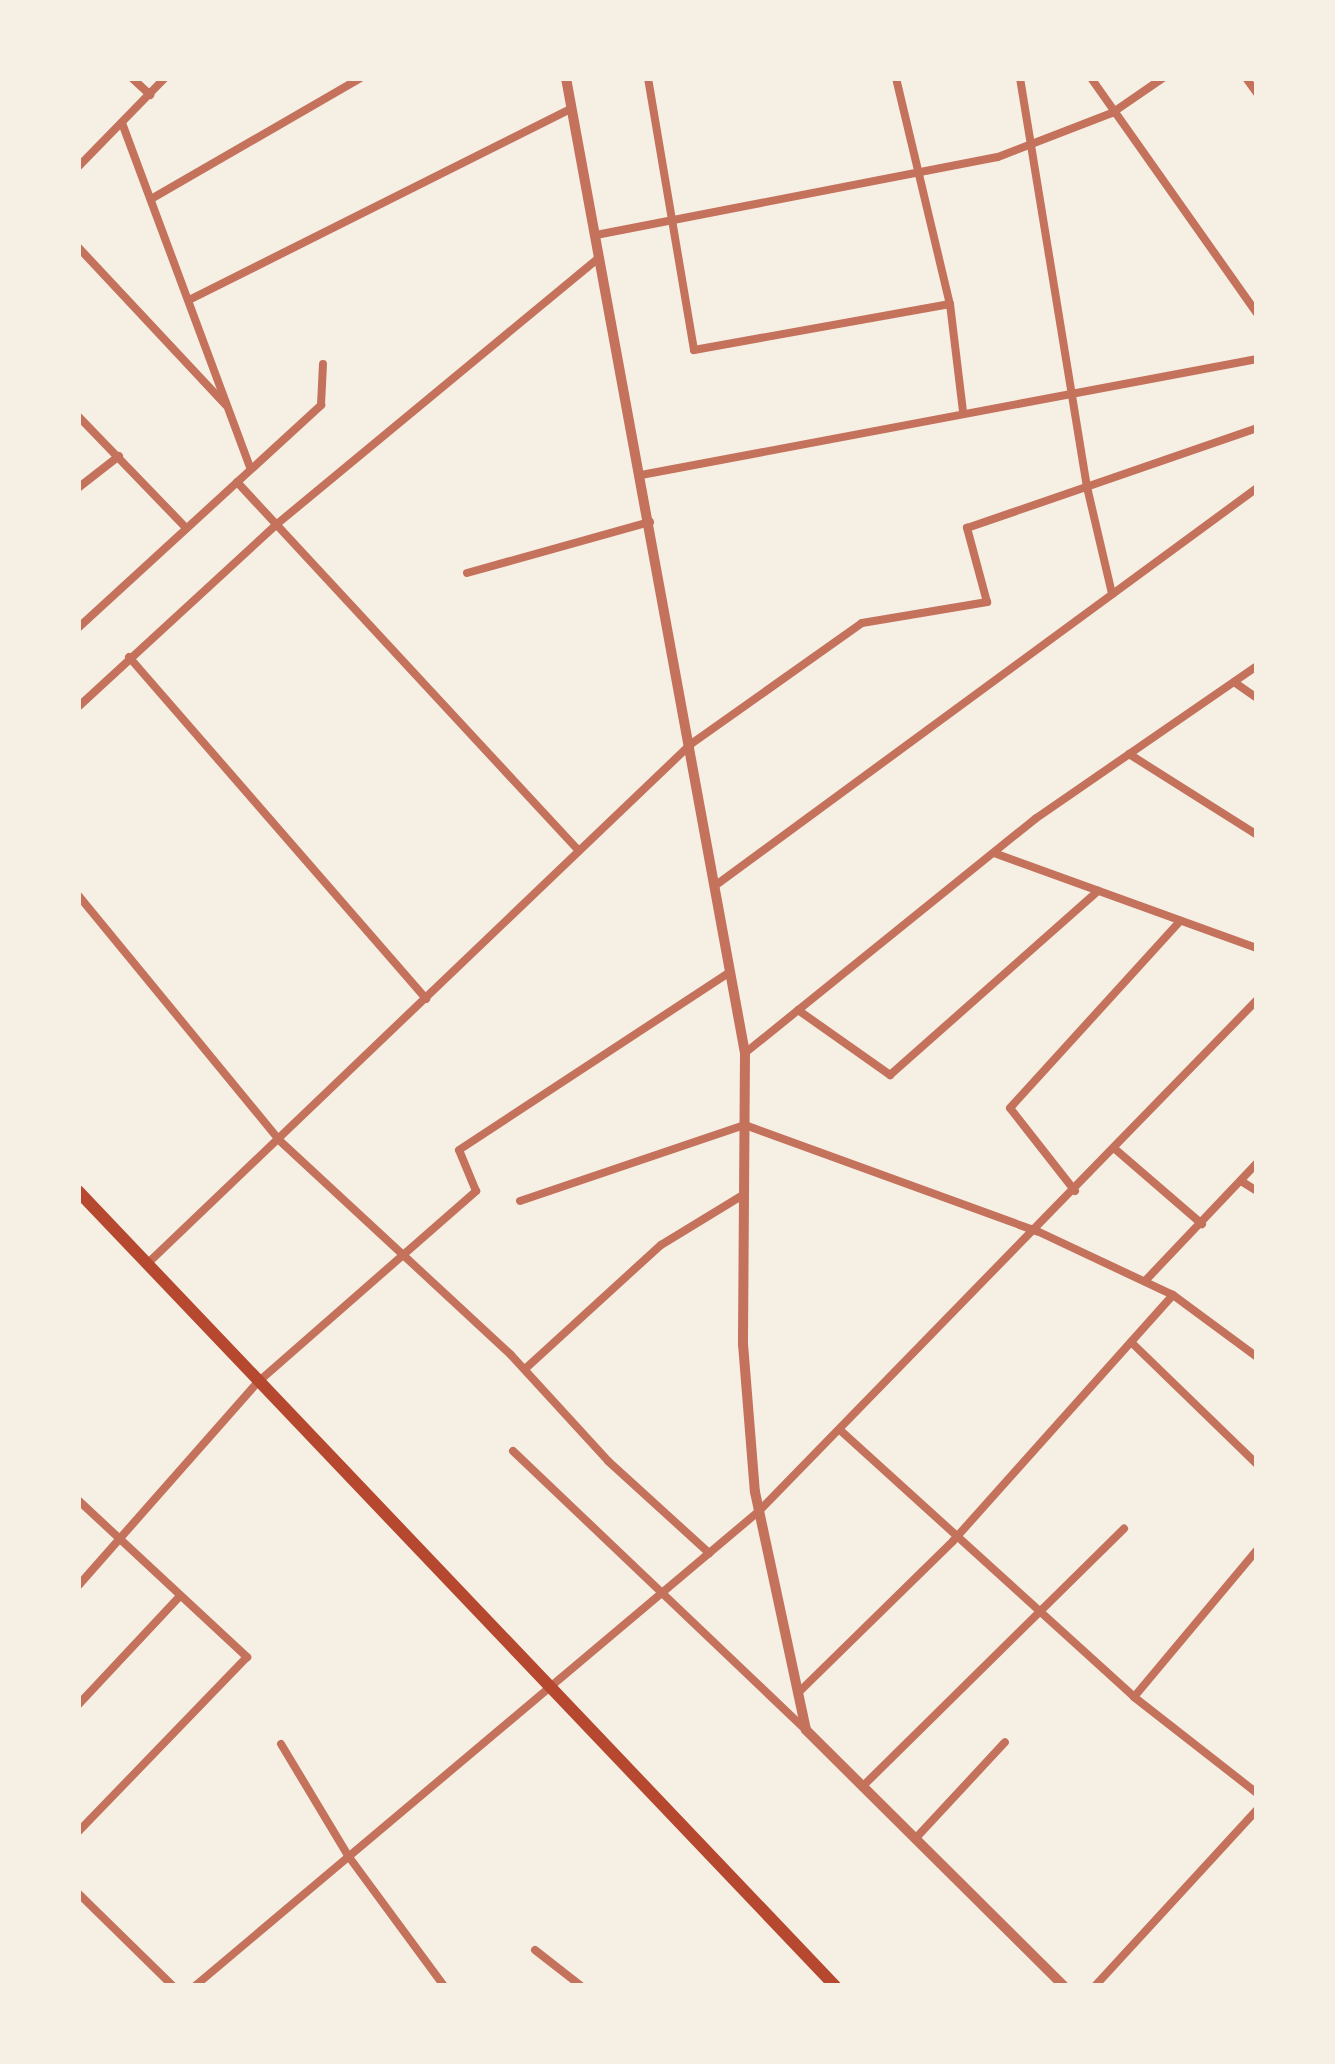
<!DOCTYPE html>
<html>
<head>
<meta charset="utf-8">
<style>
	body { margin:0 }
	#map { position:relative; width:1335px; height:2064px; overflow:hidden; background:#f6efe4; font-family:Barlow,sans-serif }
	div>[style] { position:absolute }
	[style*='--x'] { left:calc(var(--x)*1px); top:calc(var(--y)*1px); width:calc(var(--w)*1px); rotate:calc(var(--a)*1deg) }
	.minor>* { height:8px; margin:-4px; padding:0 4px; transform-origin:4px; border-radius:4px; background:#c5725c }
	.tertiary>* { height:10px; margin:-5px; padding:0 5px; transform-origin:5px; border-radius:5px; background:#c5725c }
	.secondary>* { height:12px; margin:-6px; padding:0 6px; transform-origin:6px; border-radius:6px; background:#b5482f }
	span { translate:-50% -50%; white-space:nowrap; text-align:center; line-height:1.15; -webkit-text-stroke:12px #f6efe4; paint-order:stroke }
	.frame { position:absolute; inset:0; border:81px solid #f6efe4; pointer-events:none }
</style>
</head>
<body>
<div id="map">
	<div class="minor">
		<div style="--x:132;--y:78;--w:25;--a:43"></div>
		<div style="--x:648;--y:78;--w:276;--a:80.4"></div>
		<div style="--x:694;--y:350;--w:260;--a:-10.2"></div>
		<div style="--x:896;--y:78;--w:232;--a:76.6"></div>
		<div style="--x:950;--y:304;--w:108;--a:83.1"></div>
		<div style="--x:1020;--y:78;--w:414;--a:80.7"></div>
		<div style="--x:1087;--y:487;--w:110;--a:76.8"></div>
		<div style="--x:1091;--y:78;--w:288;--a:54.8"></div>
		<div style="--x:1246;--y:78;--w:19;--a:54"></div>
		<div style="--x:122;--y:123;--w:369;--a:69.6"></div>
		<div style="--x:78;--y:167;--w:124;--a:-45.7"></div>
		<div style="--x:151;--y:199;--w:242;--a:-30"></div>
		<div style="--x:596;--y:235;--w:409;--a:-11"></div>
		<div style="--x:998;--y:157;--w:122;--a:-21.1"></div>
		<div style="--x:1112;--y:113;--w:62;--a:-34.5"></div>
		<div style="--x:78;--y:247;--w:216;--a:46.9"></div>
		<div style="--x:189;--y:300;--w:428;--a:-26.6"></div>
		<div style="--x:78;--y:416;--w:156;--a:46"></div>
		<div style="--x:641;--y:475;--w:627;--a:-10.66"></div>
		<div style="--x:237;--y:482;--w:503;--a:47.17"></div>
		<div style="--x:78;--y:488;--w:52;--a:-38"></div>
		<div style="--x:467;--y:573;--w:190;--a:-15.6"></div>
		<div style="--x:78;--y:628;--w:330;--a:-42.5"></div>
		<div style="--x:321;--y:405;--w:41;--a:-87.2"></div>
		<div style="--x:129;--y:657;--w:453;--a:49"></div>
		<div style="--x:1234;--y:682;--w:28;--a:35"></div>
		<div style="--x:78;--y:707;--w:270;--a:-42.6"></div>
		<div style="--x:277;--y:524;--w:418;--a:-39.6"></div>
		<div style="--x:1129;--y:754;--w:151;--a:32.3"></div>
		<div style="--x:994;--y:853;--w:280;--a:19.9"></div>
		<div style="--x:716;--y:885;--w:671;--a:-36.27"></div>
		<div style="--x:78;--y:895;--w:317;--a:50.6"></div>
		<div style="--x:279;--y:1140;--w:316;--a:42.8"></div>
		<div style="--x:511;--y:1355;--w:144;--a:47.5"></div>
		<div style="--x:608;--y:1461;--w:137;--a:42.3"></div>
		<div style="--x:798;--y:1010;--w:113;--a:35.2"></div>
		<div style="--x:890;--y:1075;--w:278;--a:-41.5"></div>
		<div style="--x:745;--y:1053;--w:373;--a:-38.9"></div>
		<div style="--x:1035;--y:819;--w:270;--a:-34.6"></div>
		<div style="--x:1115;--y:1149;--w:115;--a:40.8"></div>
		<div style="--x:1241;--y:1181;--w:19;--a:32"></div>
		<div style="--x:1075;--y:1191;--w:105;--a:-128.1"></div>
		<div style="--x:1010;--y:1108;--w:253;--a:-47.7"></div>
		<div style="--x:520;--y:1201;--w:237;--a:-18.7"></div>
		<div style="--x:745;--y:1125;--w:311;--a:20"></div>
		<div style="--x:1037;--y:1231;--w:150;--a:25.2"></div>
		<div style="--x:1173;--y:1295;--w:104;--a:36.4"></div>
		<div style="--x:147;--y:1264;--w:753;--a:-43.71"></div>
		<div style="--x:691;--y:744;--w:209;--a:-35.3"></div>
		<div style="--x:862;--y:623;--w:127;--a:-9.5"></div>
		<div style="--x:987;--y:602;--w:77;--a:-105.1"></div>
		<div style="--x:967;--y:528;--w:307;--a:-19"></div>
		<div style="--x:1145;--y:1281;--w:163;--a:-46.5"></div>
		<div style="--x:1131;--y:1342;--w:175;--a:44.1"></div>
		<div style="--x:525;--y:1369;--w:184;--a:-42.4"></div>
		<div style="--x:661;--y:1245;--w:96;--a:-31.4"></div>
		<div style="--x:840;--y:1430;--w:397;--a:42.2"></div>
		<div style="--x:1134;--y:1697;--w:156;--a:38"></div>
		<div style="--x:513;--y:1451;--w:405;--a:43.6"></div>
		<div style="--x:78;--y:1500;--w:231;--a:42.9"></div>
		<div style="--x:247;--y:1657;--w:243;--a:134"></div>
		<div style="--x:78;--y:1586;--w:272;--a:-48.6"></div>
		<div style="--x:258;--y:1382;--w:290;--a:-41.2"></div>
		<div style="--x:476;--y:1191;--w:44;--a:-112.5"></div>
		<div style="--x:459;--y:1150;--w:324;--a:-33.3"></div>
		<div style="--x:798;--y:1693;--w:217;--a:-44.4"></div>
		<div style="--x:953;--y:1541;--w:330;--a:-48.2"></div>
		<div style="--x:1134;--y:1697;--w:192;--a:-50.1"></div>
		<div style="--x:78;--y:1705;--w:149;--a:-46.9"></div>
		<div style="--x:281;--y:1744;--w:132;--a:59"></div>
		<div style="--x:349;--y:1857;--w:160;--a:53.6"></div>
		<div style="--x:862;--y:1787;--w:368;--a:-44.6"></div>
		<div style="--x:915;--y:1839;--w:132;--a:-47.1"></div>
		<div style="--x:78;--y:1893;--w:133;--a:44.4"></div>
		<div style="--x:535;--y:1950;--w:58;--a:38"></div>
		<div style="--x:195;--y:1986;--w:737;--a:-40.1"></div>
		<div style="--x:759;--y:1511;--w:714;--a:-45.74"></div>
		<div style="--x:1095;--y:1986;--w:239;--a:-47.4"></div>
	</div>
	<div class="tertiary">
		<div style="--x:566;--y:78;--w:991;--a:79.6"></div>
		<div style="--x:745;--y:1053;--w:291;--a:90.4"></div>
		<div style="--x:743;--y:1344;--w:148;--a:85.4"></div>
		<div style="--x:755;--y:1492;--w:243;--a:77.9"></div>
		<div style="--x:806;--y:1730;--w:363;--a:44.8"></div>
	</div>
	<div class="secondary">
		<div style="--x:78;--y:1191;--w:1098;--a:46.4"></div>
	</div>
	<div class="frame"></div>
</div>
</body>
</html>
